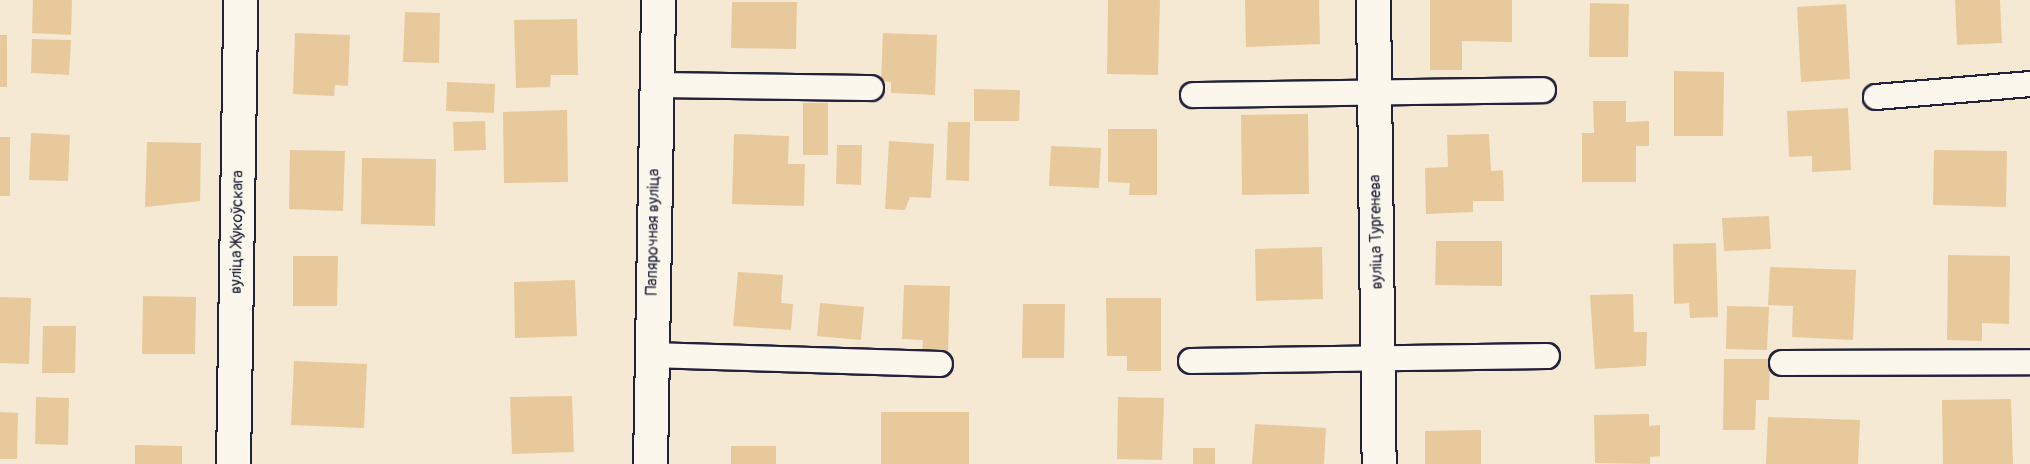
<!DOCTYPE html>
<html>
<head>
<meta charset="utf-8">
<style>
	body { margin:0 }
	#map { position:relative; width:2030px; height:464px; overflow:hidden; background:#f5e9d4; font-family:Pangolin,sans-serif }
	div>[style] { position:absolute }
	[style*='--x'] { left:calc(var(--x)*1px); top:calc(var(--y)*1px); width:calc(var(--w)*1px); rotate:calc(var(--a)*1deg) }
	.building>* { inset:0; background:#e8c99b }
	.roads { filter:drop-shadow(2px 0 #22223b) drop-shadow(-2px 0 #22223b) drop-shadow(0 2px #22223b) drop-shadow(0 -2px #22223b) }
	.service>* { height:24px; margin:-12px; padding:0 12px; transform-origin:12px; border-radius:12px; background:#fbf7ec }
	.minor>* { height:33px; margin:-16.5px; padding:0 16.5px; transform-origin:16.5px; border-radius:16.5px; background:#fbf7ec }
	span { translate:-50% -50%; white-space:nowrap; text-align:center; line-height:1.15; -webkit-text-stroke:4.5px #fbf7ec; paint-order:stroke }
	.street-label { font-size:16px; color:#22223b }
</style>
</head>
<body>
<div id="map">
	<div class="building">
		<div style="clip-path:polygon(33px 0,72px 0,71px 35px,32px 33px)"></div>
		<div style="clip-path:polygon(1108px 0,1160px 0,1158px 75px,1107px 74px)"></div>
		<div style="clip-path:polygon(1245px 0,1319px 0,1320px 44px,1246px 47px)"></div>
		<div style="clip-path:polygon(1430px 0,1512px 0,1512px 42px,1462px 41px,1462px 70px,1430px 70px)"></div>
		<div style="clip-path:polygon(1955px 0,2000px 0,2002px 43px,1957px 45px)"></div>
		<div style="clip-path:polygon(732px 2px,797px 2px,796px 49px,731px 48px)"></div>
		<div style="clip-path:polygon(1590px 3px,1629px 4px,1628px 57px,1589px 57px)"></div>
		<div style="clip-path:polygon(1846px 4px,1850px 79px,1801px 82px,1797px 7px)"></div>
		<div style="clip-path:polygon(405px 12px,440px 13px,439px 63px,403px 62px)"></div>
		<div style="clip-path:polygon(577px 19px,578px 75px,551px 75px,550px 87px,516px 88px,514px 20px)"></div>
		<div style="clip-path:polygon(295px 33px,350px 35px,348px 86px,335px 85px,334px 96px,293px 94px)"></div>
		<div style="clip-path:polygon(883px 33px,937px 35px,935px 95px,891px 93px,891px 82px,881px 81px)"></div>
		<div style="clip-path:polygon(0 35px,7px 35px,7px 87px,0 87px)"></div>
		<div style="clip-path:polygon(32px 39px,71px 40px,69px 75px,31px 73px)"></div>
		<div style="clip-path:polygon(1674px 71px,1724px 72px,1723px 136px,1674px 136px)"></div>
		<div style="clip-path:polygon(447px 82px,495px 84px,494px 113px,446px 111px)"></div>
		<div style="clip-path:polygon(974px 89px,1020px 90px,1019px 121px,974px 121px)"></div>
		<div style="clip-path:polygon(1593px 101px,1626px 101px,1626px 122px,1649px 121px,1649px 146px,1636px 146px,1636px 182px,1582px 182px,1582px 133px,1594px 133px)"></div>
		<div style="clip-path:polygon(803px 103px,828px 103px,828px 155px,803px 155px)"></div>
		<div style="clip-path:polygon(1848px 108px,1851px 170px,1812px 172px,1812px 156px,1789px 157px,1787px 111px)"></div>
		<div style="clip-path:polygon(567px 110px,568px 182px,504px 183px,503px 112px)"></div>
		<div style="clip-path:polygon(1308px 114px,1309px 194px,1242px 195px,1241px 115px)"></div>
		<div style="clip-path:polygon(485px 121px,486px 150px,454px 151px,453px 122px)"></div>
		<div style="clip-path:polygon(948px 122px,970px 122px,969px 181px,946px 180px)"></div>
		<div style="clip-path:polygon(1108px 129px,1157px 129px,1157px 195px,1129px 195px,1130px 183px,1108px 182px)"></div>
		<div style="clip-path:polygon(31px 133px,70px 135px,68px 181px,29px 180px)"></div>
		<div style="clip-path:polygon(734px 134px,789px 136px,788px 164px,805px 164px,804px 206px,732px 204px)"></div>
		<div style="clip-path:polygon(1489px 134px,1491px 171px,1503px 170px,1504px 201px,1473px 201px,1473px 212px,1426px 214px,1425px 168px,1448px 167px,1447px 135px)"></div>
		<div style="clip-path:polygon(0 137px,10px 137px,10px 196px,0 196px)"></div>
		<div style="clip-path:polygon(889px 141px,934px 144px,931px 198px,910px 197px,905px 210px,885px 209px)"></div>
		<div style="clip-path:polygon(147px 142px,201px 143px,200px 201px,145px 207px)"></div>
		<div style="clip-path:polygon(837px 145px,862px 145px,861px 185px,836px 184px)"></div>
		<div style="clip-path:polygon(1051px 146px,1101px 148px,1099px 188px,1049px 186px)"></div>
		<div style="clip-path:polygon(290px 150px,345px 151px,343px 211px,289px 209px)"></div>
		<div style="clip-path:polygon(1934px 150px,2007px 151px,2006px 207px,1933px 205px)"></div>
		<div style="clip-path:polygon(362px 158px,436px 159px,435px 226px,361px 224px)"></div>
		<div style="clip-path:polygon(1769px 216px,1771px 249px,1724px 251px,1722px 218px)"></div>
		<div style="clip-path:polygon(1436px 241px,1502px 241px,1502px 286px,1435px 285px)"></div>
		<div style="clip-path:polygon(1716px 243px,1718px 317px,1690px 318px,1689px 303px,1674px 304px,1673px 244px)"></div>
		<div style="clip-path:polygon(1322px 247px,1323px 299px,1256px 301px,1255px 249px)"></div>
		<div style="clip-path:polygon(1948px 255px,2010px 256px,2009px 324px,1982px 323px,1982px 341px,1947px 340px)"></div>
		<div style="clip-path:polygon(293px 256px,338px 256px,337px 306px,293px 306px)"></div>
		<div style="clip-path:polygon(1770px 267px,1856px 270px,1853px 340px,1792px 337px,1793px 306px,1768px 305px)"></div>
		<div style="clip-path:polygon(738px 272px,783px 275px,781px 303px,793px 304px,791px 330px,733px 326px)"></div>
		<div style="clip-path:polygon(575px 280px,577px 336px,515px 338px,514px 282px)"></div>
		<div style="clip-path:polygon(904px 285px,950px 286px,948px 352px,922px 351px,923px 340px,902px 339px)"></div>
		<div style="clip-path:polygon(1633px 294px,1634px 332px,1647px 332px,1646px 366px,1595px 369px,1590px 295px)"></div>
		<div style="clip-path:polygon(143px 296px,196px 297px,195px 354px,142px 354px)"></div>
		<div style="clip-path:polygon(0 297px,31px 298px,29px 364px,0 363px)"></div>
		<div style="clip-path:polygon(1106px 298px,1161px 298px,1161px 371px,1127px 371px,1127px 356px,1107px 356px)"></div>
		<div style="clip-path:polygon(820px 303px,864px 307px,861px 340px,817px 336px)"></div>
		<div style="clip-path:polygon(1023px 304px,1065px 304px,1064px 358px,1022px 358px)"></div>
		<div style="clip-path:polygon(1727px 306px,1769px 307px,1767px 350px,1726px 349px)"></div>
		<div style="clip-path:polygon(43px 326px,76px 326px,75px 373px,42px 373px)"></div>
		<div style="clip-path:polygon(1724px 359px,1770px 359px,1769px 400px,1756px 400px,1755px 430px,1723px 430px)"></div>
		<div style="clip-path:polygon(294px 361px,367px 364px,364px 428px,291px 425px)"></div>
		<div style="clip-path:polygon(572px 396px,574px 452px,512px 454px,510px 397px)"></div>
		<div style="clip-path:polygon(36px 397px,69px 398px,68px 445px,35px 444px)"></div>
		<div style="clip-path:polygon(1118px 397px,1164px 398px,1162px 460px,1117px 459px)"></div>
		<div style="clip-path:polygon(2011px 399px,2013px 464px,1943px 464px,1942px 400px)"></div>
		<div style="clip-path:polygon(0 412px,18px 413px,17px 459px,0 459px)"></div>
		<div style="clip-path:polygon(881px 412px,969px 412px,969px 464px,881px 464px)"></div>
		<div style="clip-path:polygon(1649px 414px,1649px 426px,1660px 425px,1660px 456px,1650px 457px,1650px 464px,1595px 463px,1594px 415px)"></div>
		<div style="clip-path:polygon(1768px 417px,1860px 420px,1858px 464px,1766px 464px)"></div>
		<div style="clip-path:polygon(1255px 424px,1326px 428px,1324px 464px,1252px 464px)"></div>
		<div style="clip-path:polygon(1481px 430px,1481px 464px,1425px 464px,1425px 431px)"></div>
		<div style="clip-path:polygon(135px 445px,182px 446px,182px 464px,135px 464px)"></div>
		<div style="clip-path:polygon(731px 446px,776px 446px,776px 464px,731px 464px)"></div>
		<div style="clip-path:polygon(1193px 448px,1215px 448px,1215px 464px,1193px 464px)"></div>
	</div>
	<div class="roads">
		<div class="service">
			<div style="--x:655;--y:85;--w:216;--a:0.8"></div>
			<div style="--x:1193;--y:95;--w:350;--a:-0.8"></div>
			<div style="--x:1876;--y:97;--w:155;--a:-4.8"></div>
			<div style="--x:651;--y:355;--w:289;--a:1.8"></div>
			<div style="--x:1191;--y:361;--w:356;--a:-0.8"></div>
			<div style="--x:1782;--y:363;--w:248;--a:-0.2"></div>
		</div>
		<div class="minor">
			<div style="--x:1373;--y:0;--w:464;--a:89.3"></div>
			<div style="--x:233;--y:464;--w:464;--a:-89.1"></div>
			<div style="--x:650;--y:464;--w:464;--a:-89"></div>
		</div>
	</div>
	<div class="street-label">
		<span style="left:237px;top:232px;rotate:-89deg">вуліца Жукоўскага</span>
		<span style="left:653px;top:232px;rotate:-89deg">Папярочная вуліца</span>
		<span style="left:1376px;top:232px;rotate:-91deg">вуліца Тургенева</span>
	</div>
</div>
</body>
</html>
